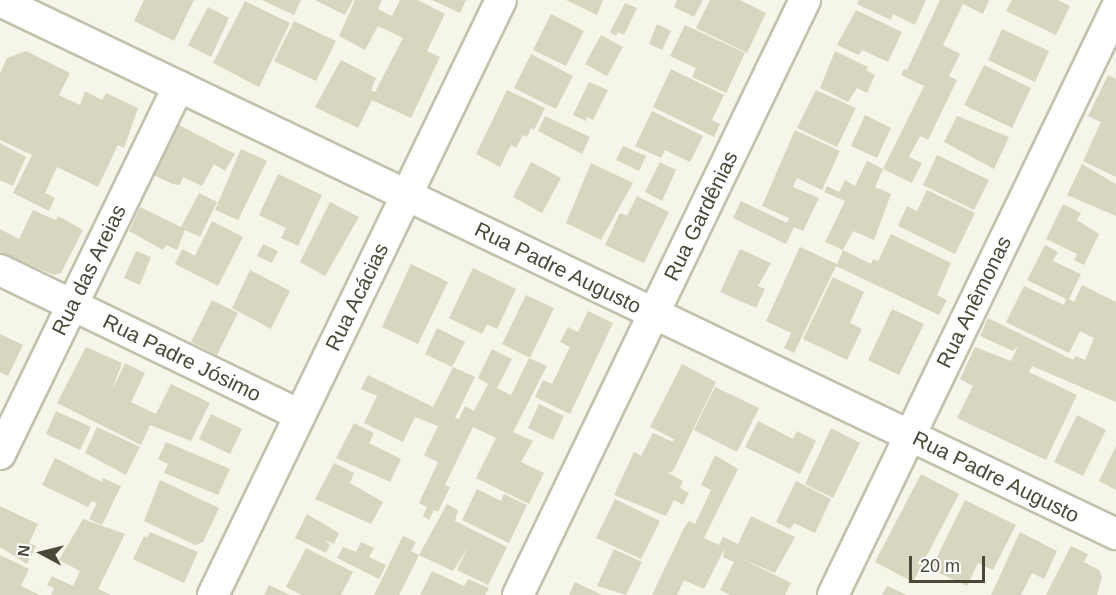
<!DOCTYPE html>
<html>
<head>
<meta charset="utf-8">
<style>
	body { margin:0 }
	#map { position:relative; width:1116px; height:595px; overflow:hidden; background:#f5f5ea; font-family:Helvetica,sans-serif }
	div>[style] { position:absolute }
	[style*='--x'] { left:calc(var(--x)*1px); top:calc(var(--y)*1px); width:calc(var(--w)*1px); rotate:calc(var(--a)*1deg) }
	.building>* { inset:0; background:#d7d6bf }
	.roads { filter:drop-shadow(2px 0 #c1c1ac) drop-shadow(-2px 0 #c1c1ac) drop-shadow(0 2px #c1c1ac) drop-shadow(0 -2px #c1c1ac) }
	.street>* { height:30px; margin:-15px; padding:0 15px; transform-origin:15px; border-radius:15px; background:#fff }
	span { translate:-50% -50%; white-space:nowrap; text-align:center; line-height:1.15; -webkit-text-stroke:6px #fff; paint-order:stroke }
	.street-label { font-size:21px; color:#4a4837 }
	.north { position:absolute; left:12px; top:523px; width:60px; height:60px; -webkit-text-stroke:4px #fff; paint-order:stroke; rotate:277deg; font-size:16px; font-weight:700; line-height:24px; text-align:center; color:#4a4837 }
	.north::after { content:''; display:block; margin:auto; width:21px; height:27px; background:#4a4837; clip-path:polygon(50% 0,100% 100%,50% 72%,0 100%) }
	.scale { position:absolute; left:909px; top:556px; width:76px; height:27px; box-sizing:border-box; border:3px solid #4a4837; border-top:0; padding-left:8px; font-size:18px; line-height:21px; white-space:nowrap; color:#4a4837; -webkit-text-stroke:4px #fff; paint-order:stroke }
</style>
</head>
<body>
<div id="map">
	<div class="building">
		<div style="clip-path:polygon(144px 0,194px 0,174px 41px,134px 21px)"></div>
		<div style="clip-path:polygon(262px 0,301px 0,294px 15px)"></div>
		<div style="clip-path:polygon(315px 0,353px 0,345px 15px)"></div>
		<div style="clip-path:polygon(355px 0,382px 0,378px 9px,392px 16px,400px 0,418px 0,445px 14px,427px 51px,440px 57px,411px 118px,372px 100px,358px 128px,315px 107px,341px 60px,376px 78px,371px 90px,375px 92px,403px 38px,378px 26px,365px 50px,339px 36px)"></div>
		<div style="clip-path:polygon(432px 0,466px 0,460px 13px)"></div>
		<div style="clip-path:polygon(566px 0,603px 0,597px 15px)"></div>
		<div style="clip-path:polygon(677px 0,703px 0,694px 17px,674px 7px)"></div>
		<div style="clip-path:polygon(710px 0,740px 0,766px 13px,747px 53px,696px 28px)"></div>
		<div style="clip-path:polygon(859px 0,926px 0,915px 25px,893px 14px,891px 20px,857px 4px)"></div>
		<div style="clip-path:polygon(940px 0,989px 0,983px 14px,963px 4px,943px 45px,960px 54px,949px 76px,957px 80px,928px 140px,920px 136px,909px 157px,922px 163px,912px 183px,883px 169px,924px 86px,901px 75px,904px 69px,907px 70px)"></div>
		<div style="clip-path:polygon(1012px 0,1058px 0,1070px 6px,1056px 35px,1006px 11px)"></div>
		<div style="clip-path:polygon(245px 1px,290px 23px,259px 87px,213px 63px)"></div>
		<div style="clip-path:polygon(625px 3px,637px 8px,624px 35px,618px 32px,616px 36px,610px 32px)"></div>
		<div style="clip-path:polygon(208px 7px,229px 18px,211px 57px,188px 45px)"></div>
		<div style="clip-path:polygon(856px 10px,902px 32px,888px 62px,862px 50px,859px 55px,837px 45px)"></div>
		<div style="clip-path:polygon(551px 14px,584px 31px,566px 66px,533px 50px)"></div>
		<div style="clip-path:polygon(294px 21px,336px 41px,316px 81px,274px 61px)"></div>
		<div style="clip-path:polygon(657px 24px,671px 31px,662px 50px,649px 44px)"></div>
		<div style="clip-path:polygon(685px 25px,745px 53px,726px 93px,692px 77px,696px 68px,670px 56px)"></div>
		<div style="clip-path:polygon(1002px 29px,1049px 51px,1035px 82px,988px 60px)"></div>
		<div style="clip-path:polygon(601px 35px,623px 47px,607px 76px,585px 64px)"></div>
		<div style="clip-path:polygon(26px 51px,70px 73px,59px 95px,80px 105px,85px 91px,102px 100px,106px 93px,138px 108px,124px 148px,118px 145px,98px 187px,57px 167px,45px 193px,55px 198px,49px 211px,13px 193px,32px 155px,0 140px,0 73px,7px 58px)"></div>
		<div style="clip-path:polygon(835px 51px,868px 67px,866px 70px,875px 75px,867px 93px,857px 88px,848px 102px,820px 88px)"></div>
		<div style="clip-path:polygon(531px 54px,573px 76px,556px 109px,514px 88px)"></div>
		<div style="clip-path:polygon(984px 65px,1031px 88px,1012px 128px,964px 105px)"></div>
		<div style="clip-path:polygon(671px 69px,724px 95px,712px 120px,720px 124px,714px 137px,653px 107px)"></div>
		<div style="clip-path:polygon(1108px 75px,1116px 79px,1116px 177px,1083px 161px,1101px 122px,1088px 116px)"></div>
		<div style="clip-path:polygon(589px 82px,608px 90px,593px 120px,587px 117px,586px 121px,573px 115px)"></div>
		<div style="clip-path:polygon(507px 90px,545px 108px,534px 130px,531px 128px,527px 137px,523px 135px,516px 148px,511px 145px,500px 167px,476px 154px)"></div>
		<div style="clip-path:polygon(816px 90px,856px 108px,837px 147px,797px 128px)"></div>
		<div style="clip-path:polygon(652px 111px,703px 136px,690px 162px,665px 150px,661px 158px,635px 146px)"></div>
		<div style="clip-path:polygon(865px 115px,891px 128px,877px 158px,851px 146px)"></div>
		<div style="clip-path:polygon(545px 116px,590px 137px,582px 154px,538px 131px)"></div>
		<div style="clip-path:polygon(957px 116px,1009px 137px,994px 169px,944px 142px)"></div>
		<div style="clip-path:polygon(175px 123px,235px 154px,225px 171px,214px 164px,202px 186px,183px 177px,180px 185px,173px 184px,151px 174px)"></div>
		<div style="clip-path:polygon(795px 130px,840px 151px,822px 190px,797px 178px,793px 187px,819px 198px,803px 231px,794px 227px,786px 244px,733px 218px,741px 201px,787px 223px,789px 218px,762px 206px)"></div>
		<div style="clip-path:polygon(0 143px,26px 157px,13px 186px,0 180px)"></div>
		<div style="clip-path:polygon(623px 146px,646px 156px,639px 171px,616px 160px)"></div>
		<div style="clip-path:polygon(241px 149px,267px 161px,238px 220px,215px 210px)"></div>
		<div style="clip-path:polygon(937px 155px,989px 180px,974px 210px,923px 185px)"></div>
		<div style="clip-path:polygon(867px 161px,883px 169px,875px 187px,891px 194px,874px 240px,853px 231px,843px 250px,871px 264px,873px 259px,878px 261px,891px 234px,951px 263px,937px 295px,947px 300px,939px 315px,836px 266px,794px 353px,784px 348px,791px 333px,766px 321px,800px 247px,837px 264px,843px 250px,825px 242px,845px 201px,824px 192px,827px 186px,839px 192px,845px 180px,855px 186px)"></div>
		<div style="clip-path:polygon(531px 162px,561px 178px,542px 213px,513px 197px)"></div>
		<div style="clip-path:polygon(660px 162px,676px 170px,662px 201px,645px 192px)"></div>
		<div style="clip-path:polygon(591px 163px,633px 183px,601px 240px,566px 223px)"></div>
		<div style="clip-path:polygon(1082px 164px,1116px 184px,1116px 216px,1067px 195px)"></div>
		<div style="clip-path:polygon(278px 174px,322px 195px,298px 246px,281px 238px,286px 228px,259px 215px)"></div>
		<div style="clip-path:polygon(927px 190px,975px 213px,955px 254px,898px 226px,907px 206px,917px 211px)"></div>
		<div style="clip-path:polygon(199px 193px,217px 202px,200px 237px,185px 230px,177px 250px,166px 245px,163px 250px,129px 231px,140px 207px,181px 227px)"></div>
		<div style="clip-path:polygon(637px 196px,669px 212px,644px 263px,605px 245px,620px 213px,627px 216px)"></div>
		<div style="clip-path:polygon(330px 202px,359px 217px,325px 276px,300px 262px)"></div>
		<div style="clip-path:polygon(1063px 204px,1081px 213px,1077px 220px,1099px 234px,1084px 265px,1074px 260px,1077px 254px,1046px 239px)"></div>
		<div style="clip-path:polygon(33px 210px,56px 220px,58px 216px,83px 230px,61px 273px,54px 275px,0 252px,0 229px,19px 239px)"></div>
		<div style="clip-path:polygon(212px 221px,243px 237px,218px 286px,175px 264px,182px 249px,195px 256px)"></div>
		<div style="clip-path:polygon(263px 244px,278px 251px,272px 263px,257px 256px)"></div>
		<div style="clip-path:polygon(1045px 245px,1058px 252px,1053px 261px,1081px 274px,1069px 299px,1074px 302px,1082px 285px,1116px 302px,1116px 402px,1032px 366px,1029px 372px,1077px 395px,1046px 460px,957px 418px,973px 386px,960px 379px,975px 347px,1011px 361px,1018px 346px,1013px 351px,980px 336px,988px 318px,1073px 360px,1076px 356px,1085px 360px,1094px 338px,1080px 331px,1069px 353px,1006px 322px,1024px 286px,1064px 305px,1066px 299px,1027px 280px)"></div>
		<div style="clip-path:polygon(740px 249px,771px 263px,758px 286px,765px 289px,756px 308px,720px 292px)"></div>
		<div style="clip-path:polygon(136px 251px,151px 257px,140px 285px,124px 278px)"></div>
		<div style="clip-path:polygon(411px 264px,448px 282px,418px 344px,382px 327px)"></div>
		<div style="clip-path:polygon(473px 268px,516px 289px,497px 329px,487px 324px,482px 334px,449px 318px)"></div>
		<div style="clip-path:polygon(250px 270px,290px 291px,271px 329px,232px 308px)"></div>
		<div style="clip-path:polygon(833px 277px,864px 292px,850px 323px,862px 329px,847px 360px,803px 339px)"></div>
		<div style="clip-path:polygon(526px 295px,554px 308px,530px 358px,502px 344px)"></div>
		<div style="clip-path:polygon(212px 300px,238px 313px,217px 355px,191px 342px)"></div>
		<div style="clip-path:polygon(892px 309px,924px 324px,899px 375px,868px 360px)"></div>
		<div style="clip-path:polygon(588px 311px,613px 323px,570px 414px,535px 397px,543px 380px,552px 384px,570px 347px,560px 342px,568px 327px,578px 332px)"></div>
		<div style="clip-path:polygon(437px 328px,465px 342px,452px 367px,425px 354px)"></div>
		<div style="clip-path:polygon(0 334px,23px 345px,8px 376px,0 372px)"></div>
		<div style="clip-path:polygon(86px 347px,122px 363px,111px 393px,125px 363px,145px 373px,131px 402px,156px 414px,171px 384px,210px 403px,191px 441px,150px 425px,141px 445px,57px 403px)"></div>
		<div style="clip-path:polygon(492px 349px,512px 359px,497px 388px,511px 395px,529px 358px,547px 366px,513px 432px,533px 441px,521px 462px,544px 473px,529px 504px,476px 478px,496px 438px,473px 427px,445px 485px,450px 487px,438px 512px,434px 510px,429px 520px,423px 516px,427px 507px,419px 503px,438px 462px,424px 455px,438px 426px,415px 417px,403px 442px,364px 423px,377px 396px,361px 389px,368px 375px,433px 407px,453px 367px,475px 377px,455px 418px,459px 419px,465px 406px,474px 411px,488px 384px,478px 378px)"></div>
		<div style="clip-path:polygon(682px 364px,716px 382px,673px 471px,668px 473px,683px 481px,680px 488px,689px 493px,683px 505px,674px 500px,666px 516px,614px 495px,634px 452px,641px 456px,653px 433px,673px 442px,674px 439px,650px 427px)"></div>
		<div style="clip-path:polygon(715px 387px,759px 408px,737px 452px,694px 430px)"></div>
		<div style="clip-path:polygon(539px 404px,564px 416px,553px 440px,528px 428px)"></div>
		<div style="clip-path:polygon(56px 411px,91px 427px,80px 450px,46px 434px)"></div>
		<div style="clip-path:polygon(211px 414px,242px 429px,230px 454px,199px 439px)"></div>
		<div style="clip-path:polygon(1077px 415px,1106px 430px,1083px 476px,1054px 462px)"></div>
		<div style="clip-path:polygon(758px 421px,793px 439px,797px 431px,816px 441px,800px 474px,745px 447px)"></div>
		<div style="clip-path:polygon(354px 423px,374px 433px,369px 443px,401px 459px,390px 482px,336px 458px)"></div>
		<div style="clip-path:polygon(97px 427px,140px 447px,126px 475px,85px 453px)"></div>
		<div style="clip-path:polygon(831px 428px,860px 443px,833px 498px,805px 484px)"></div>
		<div style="clip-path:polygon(166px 442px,230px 469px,218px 495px,164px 473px,168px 464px,158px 459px)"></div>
		<div style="clip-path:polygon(1116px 446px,1116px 490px,1099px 481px)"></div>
		<div style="clip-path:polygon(715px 455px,738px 469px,704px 538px,719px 545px,723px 537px,738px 544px,751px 516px,795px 537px,775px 573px,740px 558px,791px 583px,785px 595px,730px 595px,720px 590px,734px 562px,723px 557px,725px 548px,704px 589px,684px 580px,677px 595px,652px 595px,684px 528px,689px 521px,695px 524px,711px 490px,701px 485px)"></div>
		<div style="clip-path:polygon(55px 458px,102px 482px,103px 478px,121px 486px,102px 525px,89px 519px,97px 503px,92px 501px,88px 507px,42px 485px)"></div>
		<div style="clip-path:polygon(334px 463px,354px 473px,350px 483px,383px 502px,371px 524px,315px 499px)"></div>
		<div style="clip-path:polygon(921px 474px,959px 494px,913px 582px,875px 562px)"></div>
		<div style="clip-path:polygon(160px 480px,219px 508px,203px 542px,195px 545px,144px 521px)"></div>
		<div style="clip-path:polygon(796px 481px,831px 499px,815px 533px,794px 523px,790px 529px,776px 522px)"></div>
		<div style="clip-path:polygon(477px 489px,501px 501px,504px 494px,527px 505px,509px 543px,462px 520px)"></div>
		<div style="clip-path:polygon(615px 499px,660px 521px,641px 559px,596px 538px)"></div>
		<div style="clip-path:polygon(965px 500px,1016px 525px,993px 570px,978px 563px,967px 586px,931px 569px)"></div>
		<div style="clip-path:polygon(447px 504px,458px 510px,455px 521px,507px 547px,488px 585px,457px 570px,468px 547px,453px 571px,419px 555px)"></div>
		<div style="clip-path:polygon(0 506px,38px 524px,29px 543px,36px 546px,27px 564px,0 547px)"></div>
		<div style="clip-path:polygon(307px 514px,339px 533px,334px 544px,325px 540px,330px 545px,326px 553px,295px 538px)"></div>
		<div style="clip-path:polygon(83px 519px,125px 534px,98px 589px,111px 595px,51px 595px,54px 588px,47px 585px,52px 576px,73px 586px,80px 571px,59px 560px)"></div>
		<div style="clip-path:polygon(150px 532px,198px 552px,184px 583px,133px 559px,144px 536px,147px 538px)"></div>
		<div style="clip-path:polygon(1020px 532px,1057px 551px,1044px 579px,1032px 573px,1021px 595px,991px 595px)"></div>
		<div style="clip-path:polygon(403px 536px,416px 542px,411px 551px,419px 555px,399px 595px,374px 595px)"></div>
		<div style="clip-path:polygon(361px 542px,374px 548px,369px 557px,386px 565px,379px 579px,337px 558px,343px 547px,356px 552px)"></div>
		<div style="clip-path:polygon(1071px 546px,1088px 554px,1084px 562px,1099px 570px,1102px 577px,1097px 595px,1046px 595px)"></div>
		<div style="clip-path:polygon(306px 548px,353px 572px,341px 595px,302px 595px,286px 587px)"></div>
		<div style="clip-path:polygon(614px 549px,642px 562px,626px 595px,597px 586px)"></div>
		<div style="clip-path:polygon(0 555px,29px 569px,21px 586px,40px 595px,0 595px)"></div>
		<div style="clip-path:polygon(432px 571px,464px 586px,468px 579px,489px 588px,485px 595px,420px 595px)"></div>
		<div style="clip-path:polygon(575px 582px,602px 595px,569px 595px)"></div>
		<div style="clip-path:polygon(269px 585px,290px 595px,264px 595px)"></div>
		<div style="clip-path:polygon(887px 586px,907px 595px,882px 595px)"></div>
	</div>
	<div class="roads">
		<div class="street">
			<div style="--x:0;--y:1;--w:1237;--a:25.53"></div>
			<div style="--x:0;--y:270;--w:333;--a:25.8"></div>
			<div style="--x:0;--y:454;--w:409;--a:-64.1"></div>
			<div style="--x:213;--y:595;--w:661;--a:-64.17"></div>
			<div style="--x:518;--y:595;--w:661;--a:-64.25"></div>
			<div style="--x:833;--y:595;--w:651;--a:-64.22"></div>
		</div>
	</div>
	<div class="street-label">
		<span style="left:701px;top:216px;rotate:-64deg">Rua Gardênias</span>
		<span style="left:558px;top:268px;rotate:26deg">Rua Padre Augusto</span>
		<span style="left:89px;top:270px;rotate:-64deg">Rua das Areias</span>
		<span style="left:357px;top:297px;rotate:-64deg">Rua Acácias</span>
		<span style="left:974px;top:302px;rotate:-64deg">Rua Anêmonas</span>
		<span style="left:182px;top:358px;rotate:26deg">Rua Padre Jósimo</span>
		<span style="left:996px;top:477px;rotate:26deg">Rua Padre Augusto</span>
	</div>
	<div class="north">N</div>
	<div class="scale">20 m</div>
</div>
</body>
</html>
